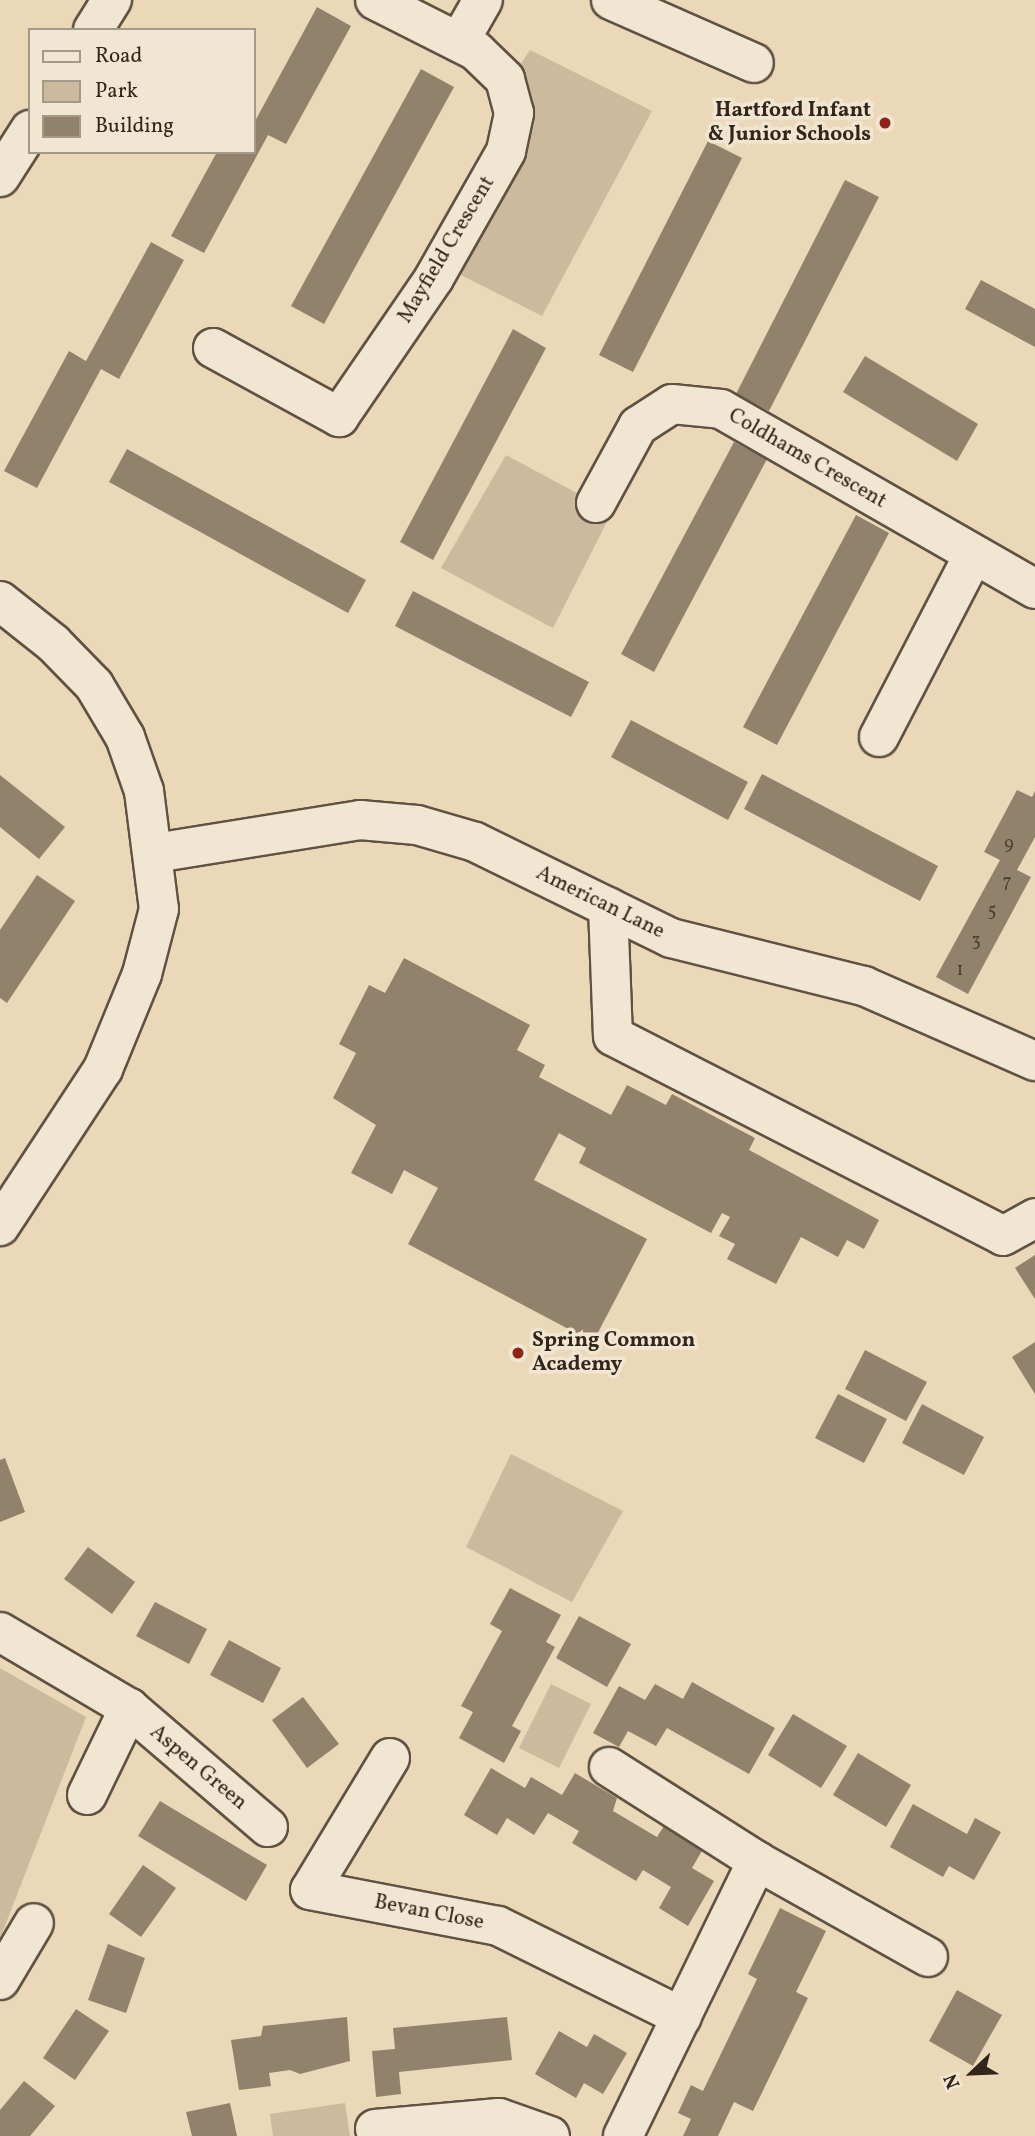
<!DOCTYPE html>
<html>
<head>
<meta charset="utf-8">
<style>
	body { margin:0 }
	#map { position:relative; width:1035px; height:2136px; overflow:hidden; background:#ead8b8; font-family:Vollkorn,serif }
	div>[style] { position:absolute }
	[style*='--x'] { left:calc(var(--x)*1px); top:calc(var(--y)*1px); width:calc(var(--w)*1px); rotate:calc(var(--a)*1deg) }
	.green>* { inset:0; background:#cbba9d }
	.building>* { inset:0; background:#92826c }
	.roads { filter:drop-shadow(2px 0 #605242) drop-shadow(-2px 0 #605242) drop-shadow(0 2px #605242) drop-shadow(0 -2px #605242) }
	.minor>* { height:38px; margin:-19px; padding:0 19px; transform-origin:19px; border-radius:19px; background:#f1e6d1 }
	.dots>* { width:19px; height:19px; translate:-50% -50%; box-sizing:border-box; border:4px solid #f1e6d1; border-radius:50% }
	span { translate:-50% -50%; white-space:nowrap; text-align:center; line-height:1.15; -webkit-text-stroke:7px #f1e6d1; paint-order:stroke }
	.number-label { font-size:18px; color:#4a3c2e }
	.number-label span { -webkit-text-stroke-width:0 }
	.poi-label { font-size:21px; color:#32251a; font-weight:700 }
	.right { translate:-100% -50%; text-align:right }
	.left { translate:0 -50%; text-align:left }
	.street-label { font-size:21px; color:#32251a }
	.legend { position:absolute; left:28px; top:28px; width:228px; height:126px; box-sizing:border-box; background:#f1e6d1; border:2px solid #a59988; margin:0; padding:9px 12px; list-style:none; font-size:21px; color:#32251a }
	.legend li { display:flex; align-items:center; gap:14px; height:35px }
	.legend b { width:35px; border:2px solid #a59988 }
	.north { position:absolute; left:937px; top:2038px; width:70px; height:70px; -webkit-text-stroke:5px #f1e6d1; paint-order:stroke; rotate:247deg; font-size:19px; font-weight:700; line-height:28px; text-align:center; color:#32251a }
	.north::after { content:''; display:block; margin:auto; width:24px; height:32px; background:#32251a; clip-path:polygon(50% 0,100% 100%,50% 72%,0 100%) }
</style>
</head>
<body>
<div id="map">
	<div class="green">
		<div style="clip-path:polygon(530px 50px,652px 111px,542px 316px,449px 269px,529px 109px,520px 65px)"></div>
		<div style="clip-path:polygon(506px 455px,612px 512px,553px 628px,441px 568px)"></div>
		<div style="clip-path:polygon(511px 1454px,623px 1511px,572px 1602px,466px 1547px)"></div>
		<div style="clip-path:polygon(0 1668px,86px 1717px,1px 1936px,0 1935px)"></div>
		<div style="clip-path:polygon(551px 1684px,591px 1704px,559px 1768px,519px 1748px)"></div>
		<div style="clip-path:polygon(345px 2103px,350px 2136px,273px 2136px,270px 2114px)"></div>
	</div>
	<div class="building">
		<div style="clip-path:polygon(317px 7px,351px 26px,286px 144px,268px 135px,204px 253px,171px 236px,217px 152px,254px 152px,254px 123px)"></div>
		<div style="clip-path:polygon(421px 69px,454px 87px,324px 324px,291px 306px)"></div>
		<div style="clip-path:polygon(708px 141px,742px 158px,633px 372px,599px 355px)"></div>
		<div style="clip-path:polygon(845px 180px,879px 197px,769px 411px,736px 394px)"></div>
		<div style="clip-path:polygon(151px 242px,184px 260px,119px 379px,101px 369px,37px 488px,4px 471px,69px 351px,86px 361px)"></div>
		<div style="clip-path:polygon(981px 280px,1035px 309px,1035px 347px,965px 309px)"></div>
		<div style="clip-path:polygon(513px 329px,546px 348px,433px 560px,400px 542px)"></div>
		<div style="clip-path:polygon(865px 356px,978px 424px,957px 461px,843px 392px)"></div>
		<div style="clip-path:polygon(734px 442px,767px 459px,654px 672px,621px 654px)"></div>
		<div style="clip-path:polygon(127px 449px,366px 580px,348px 613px,109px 482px)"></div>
		<div style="clip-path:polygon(856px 515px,889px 533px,777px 745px,743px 727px)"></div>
		<div style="clip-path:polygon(413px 591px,589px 682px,571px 717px,395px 626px)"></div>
		<div style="clip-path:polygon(631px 720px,748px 782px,728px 820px,611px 757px)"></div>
		<div style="clip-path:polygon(762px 774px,938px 866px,920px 901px,744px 809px)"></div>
		<div style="clip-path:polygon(0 775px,65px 827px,39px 859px,0 827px)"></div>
		<div style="clip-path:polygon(1017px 790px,1032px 797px,1035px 791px,1035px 837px,1017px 870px,1031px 877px,968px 994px,936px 977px,1000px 860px,984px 852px)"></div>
		<div style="clip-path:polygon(37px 875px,75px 901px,7px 1003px,0 998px,0 930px)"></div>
		<div style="clip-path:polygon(404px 958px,530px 1025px,517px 1050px,545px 1065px,539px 1077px,611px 1115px,627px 1085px,666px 1105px,672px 1094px,755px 1138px,749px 1150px,879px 1220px,864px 1249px,847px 1240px,838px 1257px,801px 1237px,776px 1284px,727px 1259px,735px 1244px,719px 1236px,730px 1217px,722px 1213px,711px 1233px,579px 1163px,586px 1148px,559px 1133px,534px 1180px,647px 1239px,593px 1342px,408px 1244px,438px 1188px,404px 1170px,392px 1194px,351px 1173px,376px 1125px,333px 1098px,356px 1053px,339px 1044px,369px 985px,385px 993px)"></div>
		<div style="clip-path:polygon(1035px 1255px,1035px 1299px,1015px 1268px)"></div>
		<div style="clip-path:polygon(1035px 1342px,1035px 1394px,1012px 1357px)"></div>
		<div style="clip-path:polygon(865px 1350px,927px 1382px,906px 1421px,845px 1389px)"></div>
		<div style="clip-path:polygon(838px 1394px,887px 1419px,864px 1463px,815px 1438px)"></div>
		<div style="clip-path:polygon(922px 1404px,984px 1437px,964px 1475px,902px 1443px)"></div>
		<div style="clip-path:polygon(5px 1458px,25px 1512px,0 1522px,0 1460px)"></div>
		<div style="clip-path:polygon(88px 1547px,135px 1582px,112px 1614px,64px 1579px)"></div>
		<div style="clip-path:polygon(510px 1588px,561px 1615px,546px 1642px,555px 1647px,512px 1726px,521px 1731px,504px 1763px,459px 1738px,473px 1712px,461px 1706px,502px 1631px,490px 1624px)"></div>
		<div style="clip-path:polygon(155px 1602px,207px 1629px,189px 1664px,136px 1636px)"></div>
		<div style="clip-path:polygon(579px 1616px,631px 1644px,607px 1687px,556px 1658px)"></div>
		<div style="clip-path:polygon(229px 1640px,281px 1668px,263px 1703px,210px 1675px)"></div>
		<div style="clip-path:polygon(692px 1682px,775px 1728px,749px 1774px,667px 1728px,656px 1746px,628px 1731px,619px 1747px,593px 1733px,619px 1686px,645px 1700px,655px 1684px,683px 1699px)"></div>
		<div style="clip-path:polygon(303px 1697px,339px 1744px,307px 1768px,272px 1720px)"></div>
		<div style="clip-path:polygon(793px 1714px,847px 1746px,821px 1788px,768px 1755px)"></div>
		<div style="clip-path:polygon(858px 1753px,911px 1785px,886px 1827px,833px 1795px)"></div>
		<div style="clip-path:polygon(491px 1768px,525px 1788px,531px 1777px,562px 1795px,575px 1773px,617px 1798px,613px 1811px,657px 1837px,664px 1826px,703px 1849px,692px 1868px,714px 1881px,688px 1926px,659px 1908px,671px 1887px,643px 1870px,636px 1881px,572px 1843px,579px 1831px,548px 1813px,534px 1835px,507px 1818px,497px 1835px,464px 1815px)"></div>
		<div style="clip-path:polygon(160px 1801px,267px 1865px,246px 1901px,138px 1836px)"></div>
		<div style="clip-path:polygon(913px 1804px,967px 1834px,975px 1818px,1001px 1832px,974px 1880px,949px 1866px,943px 1877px,890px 1847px)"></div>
		<div style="clip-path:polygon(143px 1865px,176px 1888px,141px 1937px,109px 1914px)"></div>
		<div style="clip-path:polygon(780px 1908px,826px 1931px,796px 1992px,808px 1998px,753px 2111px,734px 2102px,718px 2136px,683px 2136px,691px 2119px,678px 2113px,691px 2085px,703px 2091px,757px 1979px,748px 1974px)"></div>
		<div style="clip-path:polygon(108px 1944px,145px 1958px,126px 2013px,88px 2000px)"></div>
		<div style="clip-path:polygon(957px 1990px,1002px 2015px,973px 2066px,929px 2041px)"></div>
		<div style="clip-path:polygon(76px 2009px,109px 2031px,75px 2080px,43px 2058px)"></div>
		<div style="clip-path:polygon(347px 2017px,350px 2061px,300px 2074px,290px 2070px,269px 2073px,271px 2086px,239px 2090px,231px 2040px,261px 2036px,263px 2026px)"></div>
		<div style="clip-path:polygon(507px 2017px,512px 2060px,399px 2072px,401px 2094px,376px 2097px,372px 2051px,395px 2049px,393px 2028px)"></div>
		<div style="clip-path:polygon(559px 2031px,587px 2047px,594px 2034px,627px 2053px,603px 2094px,584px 2083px,576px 2098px,535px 2074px)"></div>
		<div style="clip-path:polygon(24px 2081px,55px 2106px,30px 2136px,0 2136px,0 2110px)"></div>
		<div style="clip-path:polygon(230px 2103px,237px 2136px,192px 2136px,186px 2112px)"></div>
	</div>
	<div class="roads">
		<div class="minor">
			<div style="--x:611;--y:0;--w:156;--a:23.8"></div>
			<div style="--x:93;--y:30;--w:36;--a:-58"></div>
			<div style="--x:459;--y:42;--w:48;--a:-60.3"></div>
			<div style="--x:0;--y:177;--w:56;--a:-57.4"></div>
			<div style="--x:213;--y:348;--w:144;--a:28.7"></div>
			<div style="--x:339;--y:417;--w:168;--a:-55.6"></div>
			<div style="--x:434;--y:278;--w:146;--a:-60.4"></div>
			<div style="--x:506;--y:151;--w:39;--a:-78"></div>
			<div style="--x:514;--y:113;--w:35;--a:-105"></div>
			<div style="--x:505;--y:79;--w:40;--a:-136"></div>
			<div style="--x:476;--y:51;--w:113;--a:-153.2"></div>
			<div style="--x:596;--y:503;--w:88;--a:-61.4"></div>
			<div style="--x:638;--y:426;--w:40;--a:-32.9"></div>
			<div style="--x:672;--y:404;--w:49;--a:5.8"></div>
			<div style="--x:721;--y:409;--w:362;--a:29.8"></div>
			<div style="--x:0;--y:601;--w:68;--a:38.4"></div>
			<div style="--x:53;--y:643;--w:59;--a:45.7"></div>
			<div style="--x:94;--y:685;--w:61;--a:59.2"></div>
			<div style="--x:125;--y:737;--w:57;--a:70.6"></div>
			<div style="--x:144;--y:791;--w:119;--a:82.8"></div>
			<div style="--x:159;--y:909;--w:67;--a:104.7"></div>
			<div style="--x:142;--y:974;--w:103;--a:112.3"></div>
			<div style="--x:103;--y:1069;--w:188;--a:123.3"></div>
			<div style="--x:879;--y:737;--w:204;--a:-62.6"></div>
			<div style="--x:155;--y:853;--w:208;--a:-9.1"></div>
			<div style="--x:360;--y:820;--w:57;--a:5"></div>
			<div style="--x:417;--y:825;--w:60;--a:16.3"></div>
			<div style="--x:475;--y:842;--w:218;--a:26.1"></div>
			<div style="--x:671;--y:938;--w:199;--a:14"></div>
			<div style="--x:864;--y:986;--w:187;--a:23.7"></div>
			<div style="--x:608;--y:907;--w:129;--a:87.8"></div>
			<div style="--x:613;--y:1036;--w:438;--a:27.1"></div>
			<div style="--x:1003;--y:1236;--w:37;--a:-29"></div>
			<div style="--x:0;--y:1632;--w:150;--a:30.5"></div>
			<div style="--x:129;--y:1708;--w:183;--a:40.6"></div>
			<div style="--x:390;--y:1758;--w:154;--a:121.2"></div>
			<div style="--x:310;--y:1890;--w:191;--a:10.8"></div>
			<div style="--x:498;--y:1926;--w:205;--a:26.3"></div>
			<div style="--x:609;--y:1767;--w:175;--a:32.4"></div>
			<div style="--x:757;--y:1861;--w:196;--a:29.3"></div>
			<div style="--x:87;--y:1795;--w:97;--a:-64.2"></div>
			<div style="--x:0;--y:1980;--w:66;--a:-59.2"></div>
			<div style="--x:375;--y:2129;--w:124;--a:-5.1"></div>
			<div style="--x:499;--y:2118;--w:54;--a:19.4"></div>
			<div style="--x:623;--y:2136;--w:306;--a:-64"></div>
		</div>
	</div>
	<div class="dots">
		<div style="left:885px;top:123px;background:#8f2418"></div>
		<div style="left:518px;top:1353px;background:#8f2418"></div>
	</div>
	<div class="number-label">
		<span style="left:1009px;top:845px">9</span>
		<span style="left:1007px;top:883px">7</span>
		<span style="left:992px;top:912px">5</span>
		<span style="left:976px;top:942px">3</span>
		<span style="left:960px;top:971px">1</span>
	</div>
	<div class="poi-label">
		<span class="right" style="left:871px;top:123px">Hartford Infant<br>&amp; Junior Schools</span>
		<span class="left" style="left:532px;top:1353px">Spring Common<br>Academy</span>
	</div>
	<div class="street-label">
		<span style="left:447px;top:250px;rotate:-59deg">Mayfield Crescent</span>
		<span style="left:807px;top:459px;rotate:30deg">Coldhams Crescent</span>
		<span style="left:600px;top:903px;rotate:26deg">American Lane</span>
		<span style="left:198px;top:1768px;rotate:40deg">Aspen Green</span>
		<span style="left:429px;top:1913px;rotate:11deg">Bevan Close</span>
	</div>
	<ul class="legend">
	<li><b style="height:9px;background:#f1e6d1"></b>Road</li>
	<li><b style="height:19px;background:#cbba9d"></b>Park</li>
	<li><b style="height:19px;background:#92826c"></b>Building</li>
	</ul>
	<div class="north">N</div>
</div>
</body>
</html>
